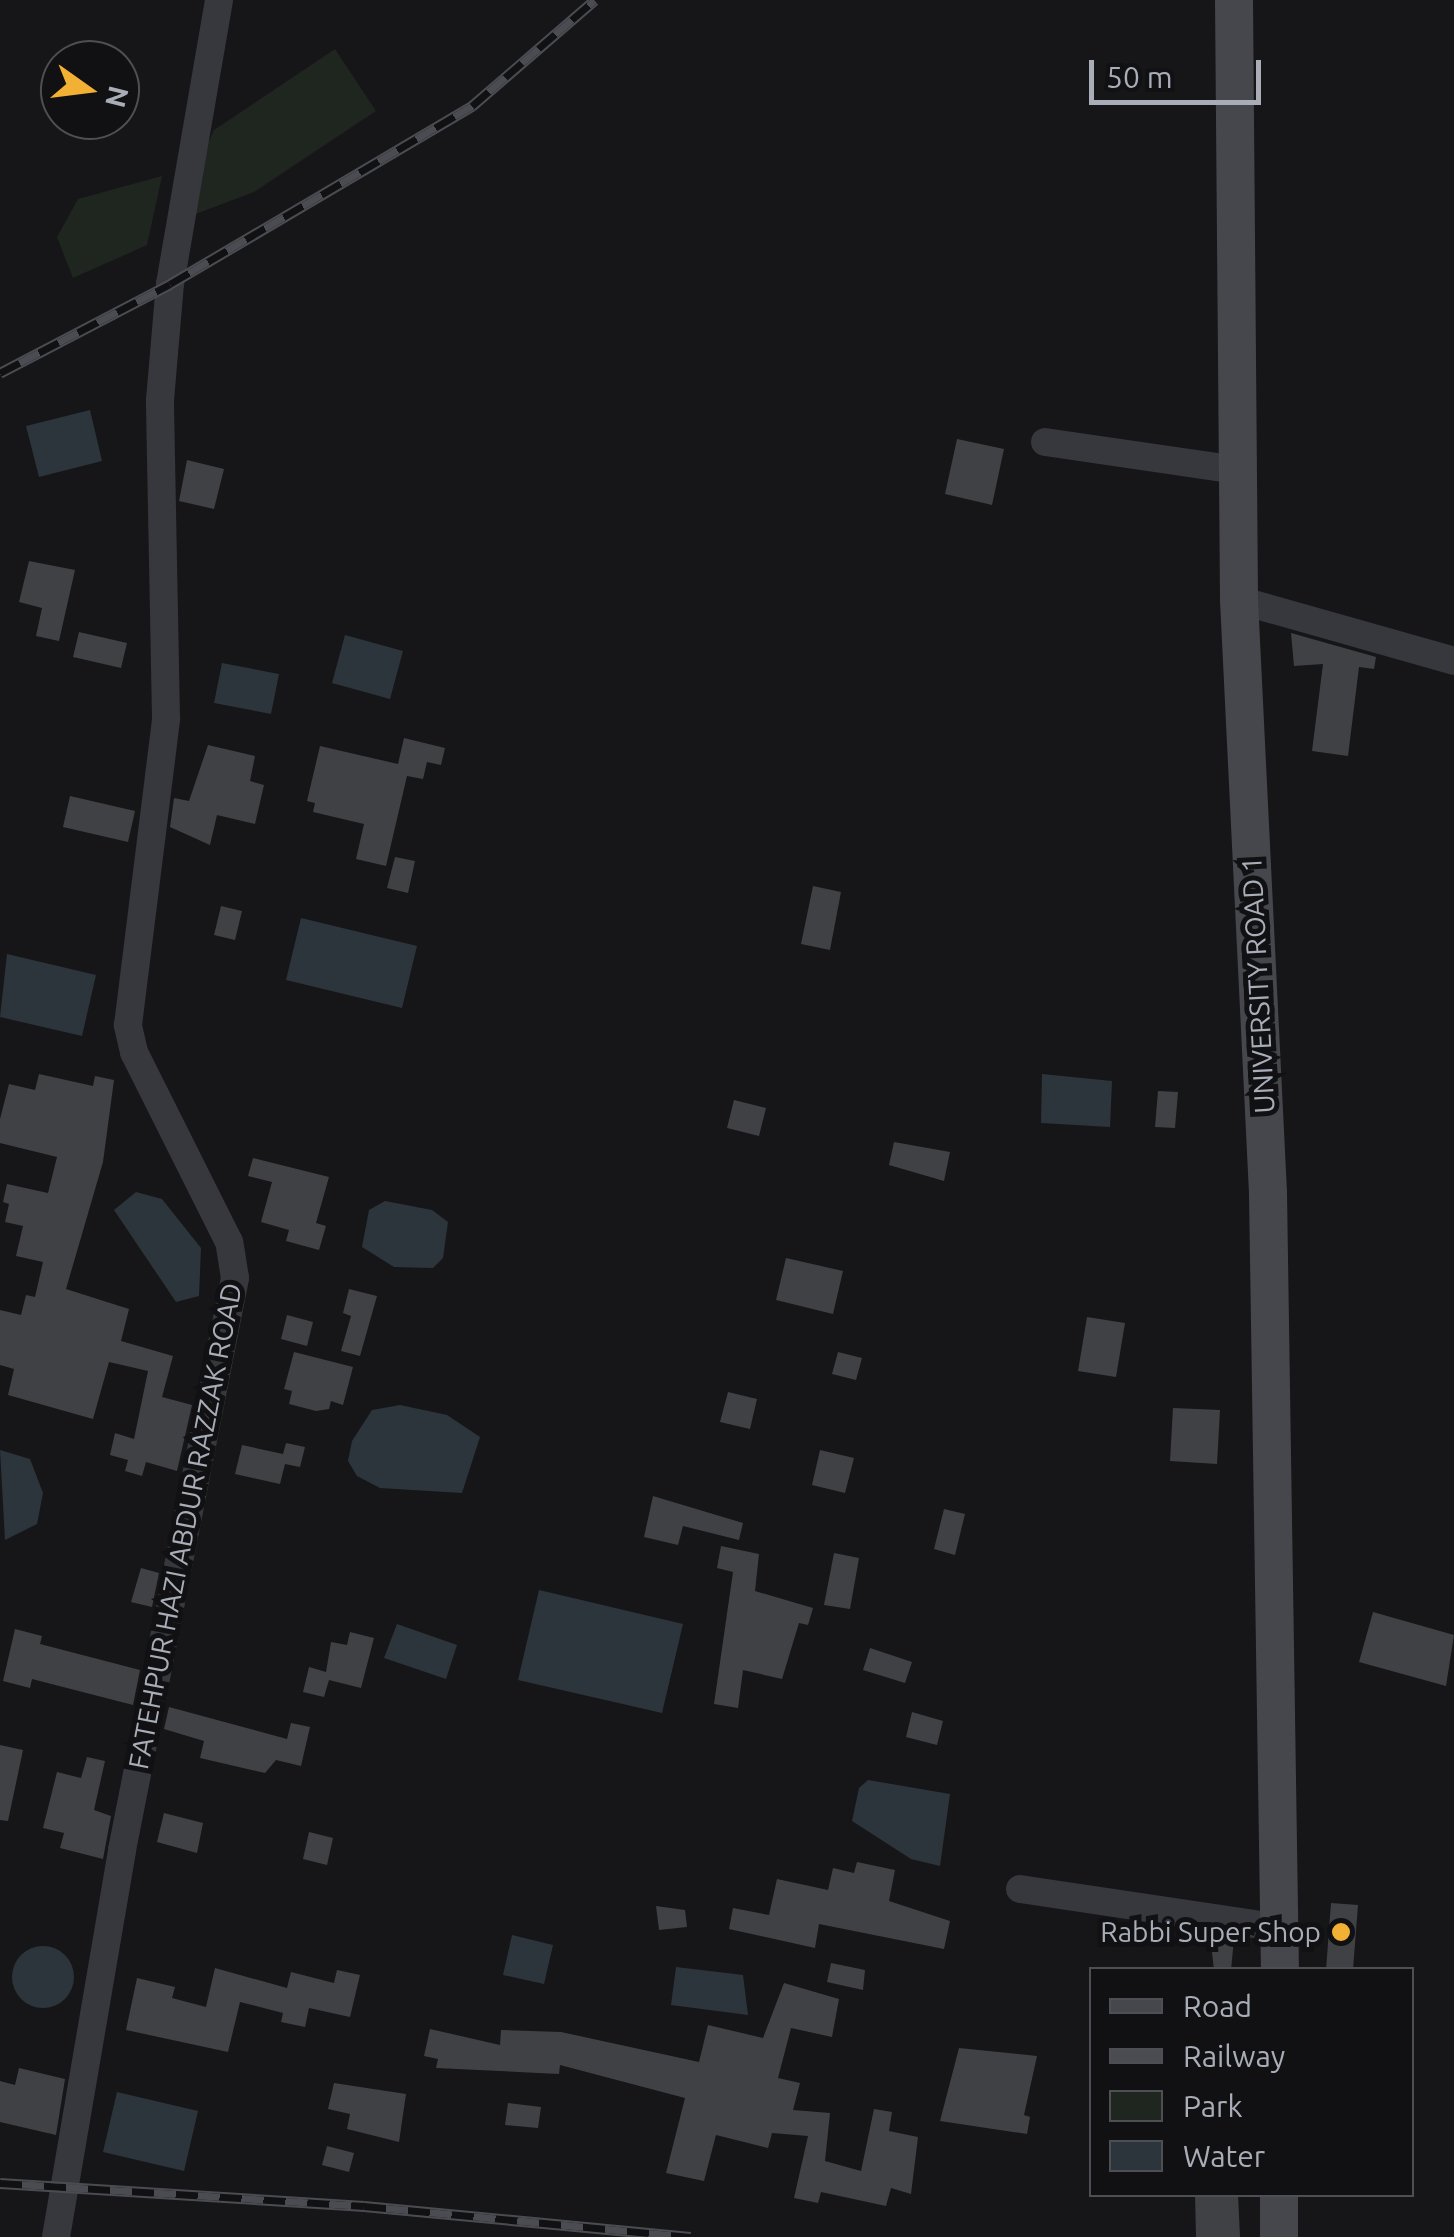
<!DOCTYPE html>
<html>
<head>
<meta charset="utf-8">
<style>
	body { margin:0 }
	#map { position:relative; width:1454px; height:2237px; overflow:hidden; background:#161618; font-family:Ubuntu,sans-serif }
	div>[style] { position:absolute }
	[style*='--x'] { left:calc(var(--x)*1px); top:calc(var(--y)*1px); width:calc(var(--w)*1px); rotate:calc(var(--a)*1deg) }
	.green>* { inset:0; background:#1e261f }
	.water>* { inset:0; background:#2c353c }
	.round { border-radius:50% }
	.building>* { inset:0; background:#404145 }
	.minor>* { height:28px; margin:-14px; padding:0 14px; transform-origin:14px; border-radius:14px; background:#37383d }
	.secondary>* { height:38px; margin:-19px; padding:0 19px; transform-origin:19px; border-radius:19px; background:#45474d }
	.rail>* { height:11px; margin-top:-5.5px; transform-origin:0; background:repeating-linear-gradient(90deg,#111113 0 22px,#4a4c52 0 44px); box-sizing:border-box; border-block:2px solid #4a4c52 }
	.dots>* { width:28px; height:28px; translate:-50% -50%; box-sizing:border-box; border:5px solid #111113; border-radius:50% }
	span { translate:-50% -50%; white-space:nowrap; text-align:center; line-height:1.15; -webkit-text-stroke:10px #111113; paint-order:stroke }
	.street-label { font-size:28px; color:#a8adb8 }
	.poi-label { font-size:28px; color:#a8adb8 }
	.right { translate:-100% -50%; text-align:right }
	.legend { position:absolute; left:1089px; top:1967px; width:325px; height:230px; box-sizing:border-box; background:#111113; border:2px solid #4d4f55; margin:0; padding:12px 18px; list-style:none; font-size:30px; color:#a8adb8 }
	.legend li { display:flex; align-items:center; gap:20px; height:50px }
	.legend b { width:50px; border:2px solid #4d4f55 }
	.north { position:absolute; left:40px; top:40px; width:100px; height:100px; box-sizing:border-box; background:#111113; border:2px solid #4d4f55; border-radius:50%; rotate:104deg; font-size:28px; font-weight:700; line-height:40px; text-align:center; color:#a8adb8 }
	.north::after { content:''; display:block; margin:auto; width:35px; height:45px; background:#f2b134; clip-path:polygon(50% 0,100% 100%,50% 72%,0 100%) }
	.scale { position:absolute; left:1089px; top:60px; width:172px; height:45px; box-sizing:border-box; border:5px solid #a8adb8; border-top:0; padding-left:12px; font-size:30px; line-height:35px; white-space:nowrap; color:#a8adb8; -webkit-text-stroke:8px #111113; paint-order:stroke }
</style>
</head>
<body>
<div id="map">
	<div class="green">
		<div style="clip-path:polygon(335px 49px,376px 111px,254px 192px,193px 215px,198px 166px,214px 130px)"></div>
		<div style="clip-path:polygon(162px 176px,147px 245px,73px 278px,57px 237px,78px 199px)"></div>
	</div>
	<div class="water">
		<div style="clip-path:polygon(90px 410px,102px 461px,39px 477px,26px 426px)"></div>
		<div style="clip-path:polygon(345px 635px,403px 651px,390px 699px,332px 683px)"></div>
		<div style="clip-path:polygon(222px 663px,279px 674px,271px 714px,214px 703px)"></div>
		<div style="clip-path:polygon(301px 918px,417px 946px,402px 1008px,286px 980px)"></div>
		<div style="clip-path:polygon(7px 954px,96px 975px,82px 1036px,0 1017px)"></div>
		<div style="clip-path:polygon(1042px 1074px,1112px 1081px,1110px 1127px,1041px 1123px)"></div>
		<div style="clip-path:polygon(136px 1192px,162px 1199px,201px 1248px,199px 1296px,176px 1302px,114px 1210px)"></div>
		<div style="clip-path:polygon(385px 1201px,432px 1210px,448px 1222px,443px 1258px,433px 1268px,394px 1267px,362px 1247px,369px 1210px)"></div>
		<div style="clip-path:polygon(400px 1405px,447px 1415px,480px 1437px,462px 1493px,380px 1488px,357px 1476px,348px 1461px,352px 1441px,372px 1410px)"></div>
		<div style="clip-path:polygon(0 1450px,30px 1459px,43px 1493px,37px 1524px,5px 1540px)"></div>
		<div style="clip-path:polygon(539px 1590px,683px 1624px,662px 1713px,518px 1680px)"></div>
		<div style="clip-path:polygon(397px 1624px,457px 1645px,446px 1679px,384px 1658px)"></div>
		<div style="clip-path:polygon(868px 1780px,950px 1794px,940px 1866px,911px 1859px,852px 1821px,859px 1788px)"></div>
		<div style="clip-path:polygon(512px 1935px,553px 1945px,544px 1984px,503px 1975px)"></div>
		<div class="round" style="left:12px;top:1946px;width:62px;height:62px"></div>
		<div style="clip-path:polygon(676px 1967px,743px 1975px,748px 2015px,671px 2005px)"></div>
		<div style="clip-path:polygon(117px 2092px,198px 2111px,184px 2171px,103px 2152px)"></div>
	</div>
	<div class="building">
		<div style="clip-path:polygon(957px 439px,1004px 449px,992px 505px,945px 494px)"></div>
		<div style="clip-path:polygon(187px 460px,224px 469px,214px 509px,179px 501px)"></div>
		<div style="clip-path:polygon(29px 561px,75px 570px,59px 641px,36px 636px,42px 608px,19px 602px)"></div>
		<div style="clip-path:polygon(79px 632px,127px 643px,121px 668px,73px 657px)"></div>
		<div style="clip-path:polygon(1291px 633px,1376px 657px,1374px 669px,1359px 667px,1348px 756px,1312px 751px,1323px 664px,1294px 666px)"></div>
		<div style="clip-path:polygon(404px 738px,445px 748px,441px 765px,427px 762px,423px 779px,407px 776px,386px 866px,356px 859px,364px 824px,313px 812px,315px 803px,307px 801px,320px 746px,398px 764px)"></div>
		<div style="clip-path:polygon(208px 745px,255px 756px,250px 781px,264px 785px,255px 824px,217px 815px,210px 845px,170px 827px,174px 798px,189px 801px)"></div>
		<div style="clip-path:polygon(70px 796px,135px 811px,128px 842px,63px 827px)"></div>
		<div style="clip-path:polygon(395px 857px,415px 861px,408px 893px,387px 888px)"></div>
		<div style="clip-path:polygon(813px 886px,841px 892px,830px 950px,801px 944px)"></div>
		<div style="clip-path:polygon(221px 906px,242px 911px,235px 940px,214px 935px)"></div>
		<div style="clip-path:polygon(39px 1074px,93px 1086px,95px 1076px,114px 1080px,103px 1162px,66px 1289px,129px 1309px,121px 1341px,173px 1356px,162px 1397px,192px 1405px,177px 1471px,146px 1462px,142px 1476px,125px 1471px,128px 1460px,110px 1455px,115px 1433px,134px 1439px,148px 1371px,109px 1362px,93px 1419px,8px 1395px,14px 1369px,0 1365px,0 1310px,21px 1315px,26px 1295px,35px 1297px,43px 1262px,16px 1256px,23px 1226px,5px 1222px,9px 1204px,3px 1202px,7px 1184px,48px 1193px,57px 1157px,0 1143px,0 1119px,9px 1084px,35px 1090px)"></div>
		<div style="clip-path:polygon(1158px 1091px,1178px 1092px,1175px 1128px,1155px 1127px)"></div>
		<div style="clip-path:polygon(734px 1100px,766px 1108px,759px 1136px,727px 1128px)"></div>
		<div style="clip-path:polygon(894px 1142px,950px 1152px,944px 1181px,889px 1165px)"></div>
		<div style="clip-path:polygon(253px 1158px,329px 1177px,316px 1223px,326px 1226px,319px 1250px,286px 1241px,289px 1230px,261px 1222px,272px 1182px,248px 1176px)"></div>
		<div style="clip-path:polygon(786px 1258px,843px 1271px,833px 1314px,776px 1300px)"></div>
		<div style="clip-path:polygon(349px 1289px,377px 1296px,360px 1356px,341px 1351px,351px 1316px,343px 1313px)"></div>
		<div style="clip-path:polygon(287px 1315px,313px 1322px,307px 1346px,281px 1339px)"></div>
		<div style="clip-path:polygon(1087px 1317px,1125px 1323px,1116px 1377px,1078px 1371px)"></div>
		<div style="clip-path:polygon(294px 1352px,353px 1367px,343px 1405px,331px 1401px,329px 1409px,316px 1411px,289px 1404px,292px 1391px,284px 1389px)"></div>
		<div style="clip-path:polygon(838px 1352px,862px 1358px,856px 1380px,832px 1374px)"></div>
		<div style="clip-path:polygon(728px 1392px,757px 1399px,750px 1429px,720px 1422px)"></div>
		<div style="clip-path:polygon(1173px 1408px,1220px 1410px,1217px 1464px,1170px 1461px)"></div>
		<div style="clip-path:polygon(286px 1443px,305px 1447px,300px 1467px,285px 1464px,280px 1484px,235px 1474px,242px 1445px,283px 1454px)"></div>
		<div style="clip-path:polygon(820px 1450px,854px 1458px,845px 1493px,812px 1485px)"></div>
		<div style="clip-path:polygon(653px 1496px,743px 1523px,739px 1540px,683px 1526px,678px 1545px,644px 1537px)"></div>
		<div style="clip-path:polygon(944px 1509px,965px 1514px,955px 1555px,934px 1549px)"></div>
		<div style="clip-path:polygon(721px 1546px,759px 1554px,755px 1591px,813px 1608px,808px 1625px,799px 1623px,782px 1679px,743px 1670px,738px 1708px,714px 1704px,733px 1572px,717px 1568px)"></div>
		<div style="clip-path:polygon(834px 1553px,859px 1558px,850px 1609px,824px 1605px)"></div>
		<div style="clip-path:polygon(141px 1568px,159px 1573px,152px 1607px,131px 1602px)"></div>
		<div style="clip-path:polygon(1373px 1612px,1454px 1635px,1446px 1686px,1359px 1662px)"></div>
		<div style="clip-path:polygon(15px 1629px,42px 1636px,40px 1644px,140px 1670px,133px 1705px,32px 1679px,30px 1688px,3px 1681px)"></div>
		<div style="clip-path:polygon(350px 1632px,374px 1638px,361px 1688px,329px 1680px,324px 1697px,303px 1692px,309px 1667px,326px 1672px,331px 1642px,347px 1645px)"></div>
		<div style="clip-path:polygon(870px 1648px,912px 1662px,905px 1683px,863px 1670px)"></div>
		<div style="clip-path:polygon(169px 1707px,287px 1739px,291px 1723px,310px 1727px,301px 1766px,276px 1760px,265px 1773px,200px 1758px,204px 1741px,164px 1729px)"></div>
		<div style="clip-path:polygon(912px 1712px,943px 1721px,937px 1745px,906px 1737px)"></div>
		<div style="clip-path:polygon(0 1745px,23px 1750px,8px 1821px,0 1820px)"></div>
		<div style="clip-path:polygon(87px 1757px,105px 1761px,94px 1810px,111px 1816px,103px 1859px,60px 1848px,64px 1833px,43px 1828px,57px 1772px,81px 1778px)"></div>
		<div style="clip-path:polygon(164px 1813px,203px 1823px,197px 1853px,157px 1842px)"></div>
		<div style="clip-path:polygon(309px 1832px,333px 1838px,327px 1865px,303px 1859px)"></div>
		<div style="clip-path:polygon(857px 1862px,895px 1870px,889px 1901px,950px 1921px,944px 1949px,819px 1924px,815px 1948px,729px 1929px,733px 1908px,769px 1915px,777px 1879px,828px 1890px,833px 1868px,854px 1873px)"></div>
		<div style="clip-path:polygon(1331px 1903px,1358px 1905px,1353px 1970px,1326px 1970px)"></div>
		<div style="clip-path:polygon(656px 1906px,685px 1910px,687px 1927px,659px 1930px)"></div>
		<div style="clip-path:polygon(1210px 1935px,1234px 1939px,1231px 1970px,1214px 1970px)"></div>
		<div style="clip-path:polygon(831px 1963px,865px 1970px,863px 1990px,827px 1982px)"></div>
		<div style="clip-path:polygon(215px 1968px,287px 1988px,291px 1972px,334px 1983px,337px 1970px,360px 1975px,350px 2017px,309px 2008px,305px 2027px,281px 2022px,283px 2013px,240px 2002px,228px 2052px,126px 2030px,137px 1978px,175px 1987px,172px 1998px,206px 2007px)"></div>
		<div style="clip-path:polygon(784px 1983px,839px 1999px,832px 2037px,791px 2028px,778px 2078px,800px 2083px,793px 2110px,830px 2113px,825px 2161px,861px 2171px,874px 2109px,892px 2112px,889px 2131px,918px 2137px,911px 2194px,891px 2188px,886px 2206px,821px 2192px,818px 2203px,794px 2198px,808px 2136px,772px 2133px,768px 2148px,716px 2135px,704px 2181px,666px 2173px,685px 2098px,560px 2065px,559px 2074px,436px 2068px,438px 2059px,424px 2056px,430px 2029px,500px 2045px,501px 2030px,561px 2032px,699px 2062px,708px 2025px,763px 2038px)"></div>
		<div style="clip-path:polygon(959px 2048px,1037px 2056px,1024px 2115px,1030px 2117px,1027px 2134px,940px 2121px)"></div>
		<div style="clip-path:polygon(19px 2068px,65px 2079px,56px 2135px,0 2122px,0 2081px,15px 2085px)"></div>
		<div style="clip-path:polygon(334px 2083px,406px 2094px,399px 2142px,347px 2129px,350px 2114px,328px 2109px)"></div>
		<div style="clip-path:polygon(508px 2103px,541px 2107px,538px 2128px,505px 2125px)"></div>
		<div style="clip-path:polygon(327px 2146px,354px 2153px,349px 2172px,322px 2165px)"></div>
		<div style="clip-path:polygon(1195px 2194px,1238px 2194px,1240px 2237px,1196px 2237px)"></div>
	</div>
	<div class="minor">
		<div style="--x:1045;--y:442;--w:195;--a:8.3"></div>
		<div style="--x:1239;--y:600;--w:223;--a:15.8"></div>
		<div style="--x:1020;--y:1889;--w:263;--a:8.5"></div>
		<div style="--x:56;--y:2237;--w:393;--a:-80.3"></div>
		<div style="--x:122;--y:1850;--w:583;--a:-78.82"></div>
		<div style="--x:235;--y:1278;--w:36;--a:-99"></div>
		<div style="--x:229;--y:1242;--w:212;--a:-116.6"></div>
		<div style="--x:134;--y:1052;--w:28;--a:-103"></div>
		<div style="--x:128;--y:1025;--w:309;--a:-82.9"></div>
		<div style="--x:166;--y:718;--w:318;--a:-91.1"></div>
		<div style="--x:160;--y:400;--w:116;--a:-85.1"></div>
		<div style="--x:170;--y:284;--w:288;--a:-80.2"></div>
	</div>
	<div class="secondary">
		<div style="--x:1234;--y:0;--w:600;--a:89.52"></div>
		<div style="--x:1239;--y:600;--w:594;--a:87.2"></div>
		<div style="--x:1268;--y:1193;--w:777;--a:89.12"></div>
		<div style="--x:1279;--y:2237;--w:43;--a:-90"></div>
	</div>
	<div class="rail">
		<div style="--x:0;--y:373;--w:192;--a:-27.6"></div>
		<div style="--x:170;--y:284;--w:351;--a:-30.5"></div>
		<div style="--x:472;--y:106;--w:162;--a:-40.8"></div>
		<div style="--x:0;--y:2183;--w:365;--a:3.6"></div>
		<div style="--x:364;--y:2206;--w:328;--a:5.4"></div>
	</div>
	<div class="dots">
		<div style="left:1341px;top:1932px;background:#f2b134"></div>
	</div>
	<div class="street-label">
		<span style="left:1258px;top:985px;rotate:-93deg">UNIVERSITY ROAD 1</span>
		<span style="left:185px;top:1526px;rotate:-79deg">FATEHPUR HAZI ABDUR RAZZAK ROAD</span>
	</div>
	<div class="poi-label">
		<span class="right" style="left:1321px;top:1932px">Rabbi Super Shop</span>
	</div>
	<ul class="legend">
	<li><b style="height:12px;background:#45474d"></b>Road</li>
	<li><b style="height:12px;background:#4a4c52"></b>Railway</li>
	<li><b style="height:28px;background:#1e261f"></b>Park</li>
	<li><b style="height:28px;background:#2c353c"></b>Water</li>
	</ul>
	<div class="north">N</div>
	<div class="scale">50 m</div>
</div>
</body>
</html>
